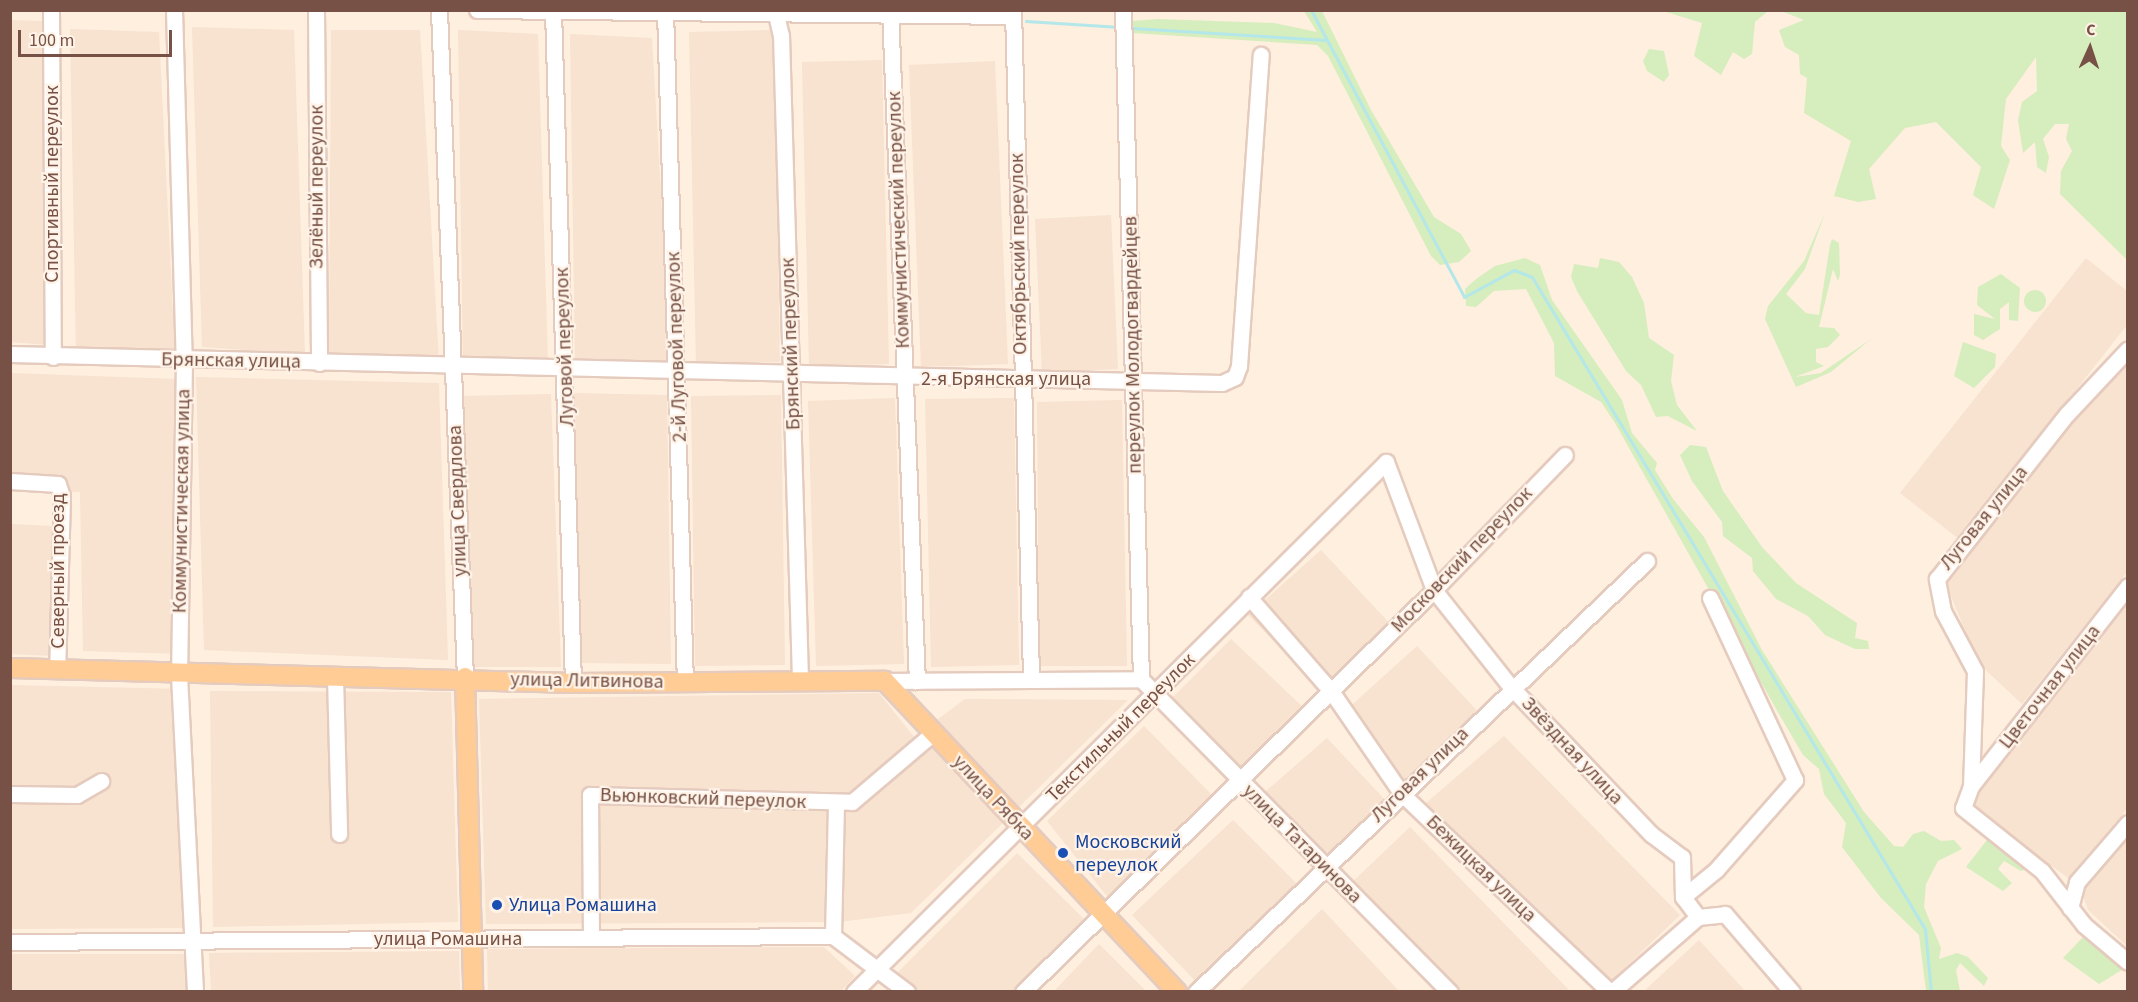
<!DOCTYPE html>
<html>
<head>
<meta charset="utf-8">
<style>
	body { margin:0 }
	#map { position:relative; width:2138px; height:1002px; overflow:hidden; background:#feefdf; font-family:"Source Sans 3",sans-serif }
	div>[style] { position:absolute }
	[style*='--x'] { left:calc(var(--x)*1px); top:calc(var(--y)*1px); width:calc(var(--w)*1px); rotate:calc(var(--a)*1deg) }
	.residential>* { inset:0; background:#f8e2d0 }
	.green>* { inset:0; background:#d6edbd }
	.round { border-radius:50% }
	.stream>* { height:3px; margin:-1.5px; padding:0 1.5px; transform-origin:1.5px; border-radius:1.5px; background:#b3e7e9 }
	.roads { filter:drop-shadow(2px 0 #e5cbbe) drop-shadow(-2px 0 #e5cbbe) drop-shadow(0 2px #e5cbbe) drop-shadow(0 -2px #e5cbbe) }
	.minor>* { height:15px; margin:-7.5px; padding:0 7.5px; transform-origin:7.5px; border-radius:7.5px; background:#fff }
	.major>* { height:18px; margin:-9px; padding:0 9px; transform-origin:9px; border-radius:9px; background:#ffcc96 }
	.dots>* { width:16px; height:16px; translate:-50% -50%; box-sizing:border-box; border:3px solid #fff3e8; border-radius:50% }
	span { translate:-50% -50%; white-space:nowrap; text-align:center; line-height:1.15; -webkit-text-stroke:4.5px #fff3e8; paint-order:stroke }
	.street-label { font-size:20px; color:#775145 }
	.transit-label { font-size:20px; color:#164399 }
	.left { translate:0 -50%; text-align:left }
	.frame { position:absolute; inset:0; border:12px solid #775145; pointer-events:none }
	.north { position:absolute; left:2060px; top:18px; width:60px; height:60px; -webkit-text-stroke:4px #fff3e8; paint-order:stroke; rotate:3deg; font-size:16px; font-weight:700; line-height:24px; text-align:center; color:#775145 }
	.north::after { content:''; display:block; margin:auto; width:21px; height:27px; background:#775145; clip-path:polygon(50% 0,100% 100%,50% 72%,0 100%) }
	.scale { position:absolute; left:18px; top:30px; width:154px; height:27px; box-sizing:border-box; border:3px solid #775145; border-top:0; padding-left:8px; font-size:18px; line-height:21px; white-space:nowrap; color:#775145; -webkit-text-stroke:4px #fff3e8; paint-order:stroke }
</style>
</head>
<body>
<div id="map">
	<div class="residential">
		<div style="clip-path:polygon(10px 20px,42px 21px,48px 345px,11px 342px)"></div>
		<div style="clip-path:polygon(192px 27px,294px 30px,305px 354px,202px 347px)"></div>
		<div style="clip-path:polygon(70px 29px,159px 32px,175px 354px,76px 356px)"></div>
		<div style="clip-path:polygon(331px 30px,420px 30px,439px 361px,329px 362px)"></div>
		<div style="clip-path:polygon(458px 30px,538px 34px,548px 362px,463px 367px)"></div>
		<div style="clip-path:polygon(774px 30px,780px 362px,696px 364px,689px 32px)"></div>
		<div style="clip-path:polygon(570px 34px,652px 38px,671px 367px,575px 364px)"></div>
		<div style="clip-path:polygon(882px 60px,889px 364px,809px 366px,802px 62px)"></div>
		<div style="clip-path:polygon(995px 61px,1008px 364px,921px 367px,909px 65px)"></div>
		<div style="clip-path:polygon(1111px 215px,1118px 369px,1042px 373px,1035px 219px)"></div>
		<div style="clip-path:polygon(2086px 258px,2127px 291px,2127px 325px,1959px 539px,1900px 493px)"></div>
		<div style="clip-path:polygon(2127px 355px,2127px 572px,2022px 704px,1978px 663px,1945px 581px)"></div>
		<div style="clip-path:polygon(11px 373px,176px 379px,184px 654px,83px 651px,80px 492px,11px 491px)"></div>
		<div style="clip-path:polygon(196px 377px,439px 383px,448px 660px,204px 650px)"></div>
		<div style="clip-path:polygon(573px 393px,667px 395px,671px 664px,582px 663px)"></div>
		<div style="clip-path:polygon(551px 394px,561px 667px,474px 667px,459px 396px)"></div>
		<div style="clip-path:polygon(781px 395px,785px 665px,695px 666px,691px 396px)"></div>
		<div style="clip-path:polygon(895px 398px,904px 664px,816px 666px,808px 401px)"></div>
		<div style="clip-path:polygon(1014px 398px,1019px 665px,931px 667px,925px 399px)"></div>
		<div style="clip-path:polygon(1122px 400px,1127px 666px,1039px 666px,1037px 402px)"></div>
		<div style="clip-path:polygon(10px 524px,52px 526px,54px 656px,11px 654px)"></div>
		<div style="clip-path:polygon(1321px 550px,1393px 627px,1325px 693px,1248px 615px)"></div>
		<div style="clip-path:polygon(2127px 595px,2127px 809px,2068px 878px,1975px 808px,1970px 796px)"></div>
		<div style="clip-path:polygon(1231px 639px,1308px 712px,1235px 778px,1168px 702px)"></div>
		<div style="clip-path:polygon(1417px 646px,1480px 714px,1409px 787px,1344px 712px)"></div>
		<div style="clip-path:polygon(11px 685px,183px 689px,187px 928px,11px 929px)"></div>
		<div style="clip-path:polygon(210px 691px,451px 692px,458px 922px,213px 927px)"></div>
		<div style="clip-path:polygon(879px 693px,914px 737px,965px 699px,1128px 700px,911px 913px,839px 922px,486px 924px,479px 699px)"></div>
		<div style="clip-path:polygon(1144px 726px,1214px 797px,1110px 900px,1047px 821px)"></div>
		<div style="clip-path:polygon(1504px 736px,1680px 915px,1605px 987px,1426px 803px)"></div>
		<div style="clip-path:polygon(1327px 738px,1388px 803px,1325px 867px,1257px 799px)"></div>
		<div style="clip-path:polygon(1233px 820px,1301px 888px,1202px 988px,1132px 915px)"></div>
		<div style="clip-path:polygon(1410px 827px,1570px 991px,1440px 991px,1344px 890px)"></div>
		<div style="clip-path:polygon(2127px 838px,2127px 946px,2088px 910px,2082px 893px)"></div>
		<div style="clip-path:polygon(1017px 853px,1087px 922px,1015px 991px,911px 991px,896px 974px)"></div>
		<div style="clip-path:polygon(1322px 909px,1399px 991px,1239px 991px)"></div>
		<div style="clip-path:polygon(1699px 940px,1745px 991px,1644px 991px)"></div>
		<div style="clip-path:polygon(1099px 944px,1146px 991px,1054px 991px)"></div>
		<div style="clip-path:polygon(824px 947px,855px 976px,841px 991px,488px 991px,487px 949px)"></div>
		<div style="clip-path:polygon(459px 951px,460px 991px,211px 991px,209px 953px)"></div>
		<div style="clip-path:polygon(11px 954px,184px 954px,186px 991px,11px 991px)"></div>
	</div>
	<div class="green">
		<div style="clip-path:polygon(1304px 11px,1322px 11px,1371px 110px,1434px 217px,1461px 234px,1471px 251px,1459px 262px,1440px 265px,1431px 256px,1328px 56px,1317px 45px,1132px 33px,1132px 21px,1158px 19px,1274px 23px,1317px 32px)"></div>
		<div style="clip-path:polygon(1663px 11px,1768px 11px,1755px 22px,1752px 54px,1744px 59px,1733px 52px,1721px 75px,1694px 56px,1702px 23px)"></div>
		<div style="clip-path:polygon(1781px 11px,2127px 11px,2127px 260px,2060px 194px,2061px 171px,2072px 151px,2066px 139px,2069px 124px,2055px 124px,2043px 139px,2049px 157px,2046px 173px,2037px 167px,2035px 142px,2023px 153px,2018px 120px,2022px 102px,2037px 91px,2036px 57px,2006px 99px,2001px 146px,2010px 160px,1994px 209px,1973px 195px,1981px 167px,1936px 122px,1905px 128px,1869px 169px,1876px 199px,1858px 202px,1834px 196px,1851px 141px,1804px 113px,1807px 78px,1800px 74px,1799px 55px,1785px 47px,1779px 30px,1804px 20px)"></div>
		<div style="clip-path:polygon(1649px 49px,1664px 51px,1669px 75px,1664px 82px,1647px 71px,1643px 61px)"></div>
		<div style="clip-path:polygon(1825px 213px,1805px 269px,1786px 294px,1806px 313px,1819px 315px,1830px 245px,1832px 239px,1839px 243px,1840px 275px,1838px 281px,1833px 269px,1819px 327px,1834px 328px,1840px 335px,1828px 347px,1816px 349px,1816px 362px,1824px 366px,1795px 377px,1821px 373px,1871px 339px,1831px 372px,1796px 387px,1765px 319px,1768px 306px,1804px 261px)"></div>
		<div style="clip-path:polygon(1525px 258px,1540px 265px,1552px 300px,1622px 400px,1632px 433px,1657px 463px,1655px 470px,1673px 499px,1704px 537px,1762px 650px,1864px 812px,1894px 846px,1903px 847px,1913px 834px,1924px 831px,1941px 841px,1954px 840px,1962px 849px,1938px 861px,1926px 884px,1924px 907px,1941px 948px,1939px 959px,1957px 953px,1968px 957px,1988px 978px,1984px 986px,1960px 963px,1956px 970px,1960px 991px,1926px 991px,1919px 935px,1881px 898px,1842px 847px,1846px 823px,1824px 794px,1819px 769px,1803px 755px,1779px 714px,1615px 423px,1601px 402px,1555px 376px,1554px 343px,1526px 289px,1494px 291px,1476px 307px,1466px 306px,1465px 289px,1476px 279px,1495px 266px)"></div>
		<div style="clip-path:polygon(1600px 258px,1619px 262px,1632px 277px,1644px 303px,1649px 338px,1674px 355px,1671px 381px,1677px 405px,1697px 431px,1668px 416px,1656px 417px,1641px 385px,1626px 371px,1577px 291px,1571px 277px,1574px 264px,1598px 268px)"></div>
		<div style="clip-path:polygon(2001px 274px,2020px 288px,2018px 321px,2009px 320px,2009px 302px,2000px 309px,2000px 329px,1983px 340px,1974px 335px,1974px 314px,1995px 319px,1977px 305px,1978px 287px)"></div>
		<div class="round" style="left:2024px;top:290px;width:22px;height:22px"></div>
		<div style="clip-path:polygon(1963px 342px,1996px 354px,1995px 367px,1974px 388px,1954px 376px)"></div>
		<div style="clip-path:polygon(1690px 445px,1706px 447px,1723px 491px,1762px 547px,1796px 583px,1857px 623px,1855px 638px,1868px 641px,1869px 649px,1855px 649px,1825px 635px,1808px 616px,1776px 599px,1753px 571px,1752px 558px,1723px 536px,1722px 522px,1692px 481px,1680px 455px)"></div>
		<div style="clip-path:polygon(1990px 836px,2029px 868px,2021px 871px,2004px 861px,1998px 869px,2012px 883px,2003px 891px,1966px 867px)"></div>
		<div style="clip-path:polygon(2087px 933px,2125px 968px,2099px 984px,2063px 958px)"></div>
	</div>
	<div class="stream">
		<div style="--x:1311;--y:10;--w:325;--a:61.9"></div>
		<div style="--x:1464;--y:297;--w:57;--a:-28.4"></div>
		<div style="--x:1514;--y:270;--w:19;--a:21"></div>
		<div style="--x:1532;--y:277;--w:761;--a:58.92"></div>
		<div style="--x:1925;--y:929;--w:63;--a:84.6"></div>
		<div style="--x:1026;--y:21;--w:94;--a:3.7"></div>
		<div style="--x:1132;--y:28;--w:195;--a:3.5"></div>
	</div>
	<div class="roads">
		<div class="minor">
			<div style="--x:51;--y:10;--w:347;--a:89.7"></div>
			<div style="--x:174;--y:10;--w:351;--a:88.4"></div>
			<div style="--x:184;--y:361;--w:314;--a:90.9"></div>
			<div style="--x:179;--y:675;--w:317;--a:87.1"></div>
			<div style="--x:316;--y:10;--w:353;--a:89.5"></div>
			<div style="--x:439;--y:10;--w:668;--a:87.77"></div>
			<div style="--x:477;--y:10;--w:536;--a:0.64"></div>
			<div style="--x:553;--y:10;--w:673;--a:88.3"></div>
			<div style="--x:665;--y:10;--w:673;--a:88.3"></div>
			<div style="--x:775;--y:10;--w:26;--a:77"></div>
			<div style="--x:781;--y:35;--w:644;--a:88.31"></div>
			<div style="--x:890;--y:10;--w:672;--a:87.7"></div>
			<div style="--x:1013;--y:10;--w:667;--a:88.45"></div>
			<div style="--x:1123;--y:10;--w:669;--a:88.46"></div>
			<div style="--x:10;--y:354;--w:1212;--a:1.37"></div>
			<div style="--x:1222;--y:383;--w:14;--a:-25"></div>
			<div style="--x:1235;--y:377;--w:12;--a:-70"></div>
			<div style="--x:1239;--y:366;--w:312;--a:-86"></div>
			<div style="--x:10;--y:481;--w:48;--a:3.6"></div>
			<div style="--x:58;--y:484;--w:13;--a:72"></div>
			<div style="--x:62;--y:496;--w:174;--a:91.6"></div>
			<div style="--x:2128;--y:586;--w:254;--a:128.1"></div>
			<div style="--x:1971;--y:786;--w:23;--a:110"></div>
			<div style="--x:1963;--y:808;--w:101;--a:38.6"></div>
			<div style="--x:2042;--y:871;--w:68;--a:52.1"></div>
			<div style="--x:2084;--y:925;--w:57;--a:40.1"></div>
			<div style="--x:1249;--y:597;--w:125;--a:48.9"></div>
			<div style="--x:1331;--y:691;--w:124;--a:55.5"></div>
			<div style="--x:1401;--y:793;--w:289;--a:43.6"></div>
			<div style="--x:335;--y:676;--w:158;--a:88.5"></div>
			<div style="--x:885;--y:681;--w:256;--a:-0.4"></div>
			<div style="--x:1141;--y:679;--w:440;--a:45.4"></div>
			<div style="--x:1971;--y:786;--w:115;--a:-88"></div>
			<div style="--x:1975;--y:671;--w:68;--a:-118.1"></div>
			<div style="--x:1943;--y:611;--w:33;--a:-101"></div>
			<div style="--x:1937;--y:579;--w:210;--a:-51.8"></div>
			<div style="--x:2067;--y:414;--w:89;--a:-46.8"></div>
			<div style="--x:10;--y:794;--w:67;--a:0.9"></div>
			<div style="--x:77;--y:795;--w:28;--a:-30"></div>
			<div style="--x:1683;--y:897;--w:43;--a:-39.3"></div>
			<div style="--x:1716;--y:870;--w:120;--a:-48.7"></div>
			<div style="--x:1795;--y:780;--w:201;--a:-115"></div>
			<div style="--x:2070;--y:908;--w:27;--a:-75"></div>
			<div style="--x:2077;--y:882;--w:78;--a:-49.2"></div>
			<div style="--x:833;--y:936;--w:132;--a:-88.7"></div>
			<div style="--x:591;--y:938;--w:143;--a:-90.4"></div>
			<div style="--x:590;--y:795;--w:262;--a:1.5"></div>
			<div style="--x:852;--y:802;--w:106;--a:-40.4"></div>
			<div style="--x:10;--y:942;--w:823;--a:-0.42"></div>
			<div style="--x:833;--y:936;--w:93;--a:37.1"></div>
			<div style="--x:854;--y:992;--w:751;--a:-44.89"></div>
			<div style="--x:1386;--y:462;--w:137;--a:69.4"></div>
			<div style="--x:1434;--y:590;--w:124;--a:51.6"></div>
			<div style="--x:1511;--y:687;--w:203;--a:46.4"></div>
			<div style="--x:1651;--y:834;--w:39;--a:37"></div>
			<div style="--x:1682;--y:857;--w:40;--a:88.6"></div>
			<div style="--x:1683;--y:897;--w:25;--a:53"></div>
			<div style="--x:1698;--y:917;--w:27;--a:-6"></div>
			<div style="--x:1725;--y:914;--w:103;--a:49.3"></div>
			<div style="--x:1023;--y:992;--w:575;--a:-44.37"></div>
			<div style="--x:1434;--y:590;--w:188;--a:-45.9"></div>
			<div style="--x:1196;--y:992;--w:624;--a:-43.7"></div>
			<div style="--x:1612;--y:992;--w:114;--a:-41.1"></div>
		</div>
		<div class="major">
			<div style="--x:10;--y:668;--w:563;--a:1.53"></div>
			<div style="--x:573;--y:683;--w:312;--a:-0.4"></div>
			<div style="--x:885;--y:681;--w:427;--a:46.8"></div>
			<div style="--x:465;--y:677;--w:315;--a:88.5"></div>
		</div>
	</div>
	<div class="dots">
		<div style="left:1063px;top:853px;background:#1a4fb4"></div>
		<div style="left:497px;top:905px;background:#1a4fb4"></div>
	</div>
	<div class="street-label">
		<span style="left:52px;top:184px;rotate:-90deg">Спортивный переулок</span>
		<span style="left:317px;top:187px;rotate:-90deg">Зелёный переулок</span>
		<span style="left:899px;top:220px;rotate:-92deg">Коммунистический переулок</span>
		<span style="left:1019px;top:254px;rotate:-91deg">Октябрьский переулок</span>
		<span style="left:791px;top:344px;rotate:-92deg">Брянский переулок</span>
		<span style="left:1133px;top:345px;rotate:-91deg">переулок Молодогвардейцев</span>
		<span style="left:565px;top:347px;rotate:-92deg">Луговой переулок</span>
		<span style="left:677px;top:347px;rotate:-92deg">2-й Луговой переулок</span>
		<span style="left:231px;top:361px;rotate:1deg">Брянская улица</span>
		<span style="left:1006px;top:379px">2-я Брянская улица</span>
		<span style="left:182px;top:501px;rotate:-89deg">Коммунистическая улица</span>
		<span style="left:458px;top:501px;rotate:-92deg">улица Свердлова</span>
		<span style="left:1984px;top:518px;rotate:-51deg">Луговая улица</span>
		<span style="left:1462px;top:560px;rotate:-46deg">Московский переулок</span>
		<span style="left:58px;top:571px;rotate:-90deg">Северный проезд</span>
		<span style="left:587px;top:681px;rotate:1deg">улица Литвинова</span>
		<span style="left:2050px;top:687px;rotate:-52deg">Цветочная улица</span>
		<span style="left:1121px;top:728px;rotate:-45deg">Текстильный переулок</span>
		<span style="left:1572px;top:751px;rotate:47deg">Звёздная улица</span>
		<span style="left:1420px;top:775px;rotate:-44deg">Луговая улица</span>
		<span style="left:993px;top:798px;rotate:47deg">улица Рябка</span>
		<span style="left:703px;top:799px;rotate:2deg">Вьюнковский переулок</span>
		<span style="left:1302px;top:844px;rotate:45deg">улица Татаринова</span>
		<span style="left:1481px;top:869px;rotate:44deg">Бежицкая улица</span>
		<span style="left:448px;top:939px">улица Ромашина</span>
	</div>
	<div class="transit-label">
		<span class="left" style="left:1075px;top:854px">Московский<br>переулок</span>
		<span class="left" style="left:509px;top:905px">Улица Ромашина</span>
	</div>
	<div class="frame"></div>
	<div class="north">С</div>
	<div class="scale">100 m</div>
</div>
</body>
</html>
